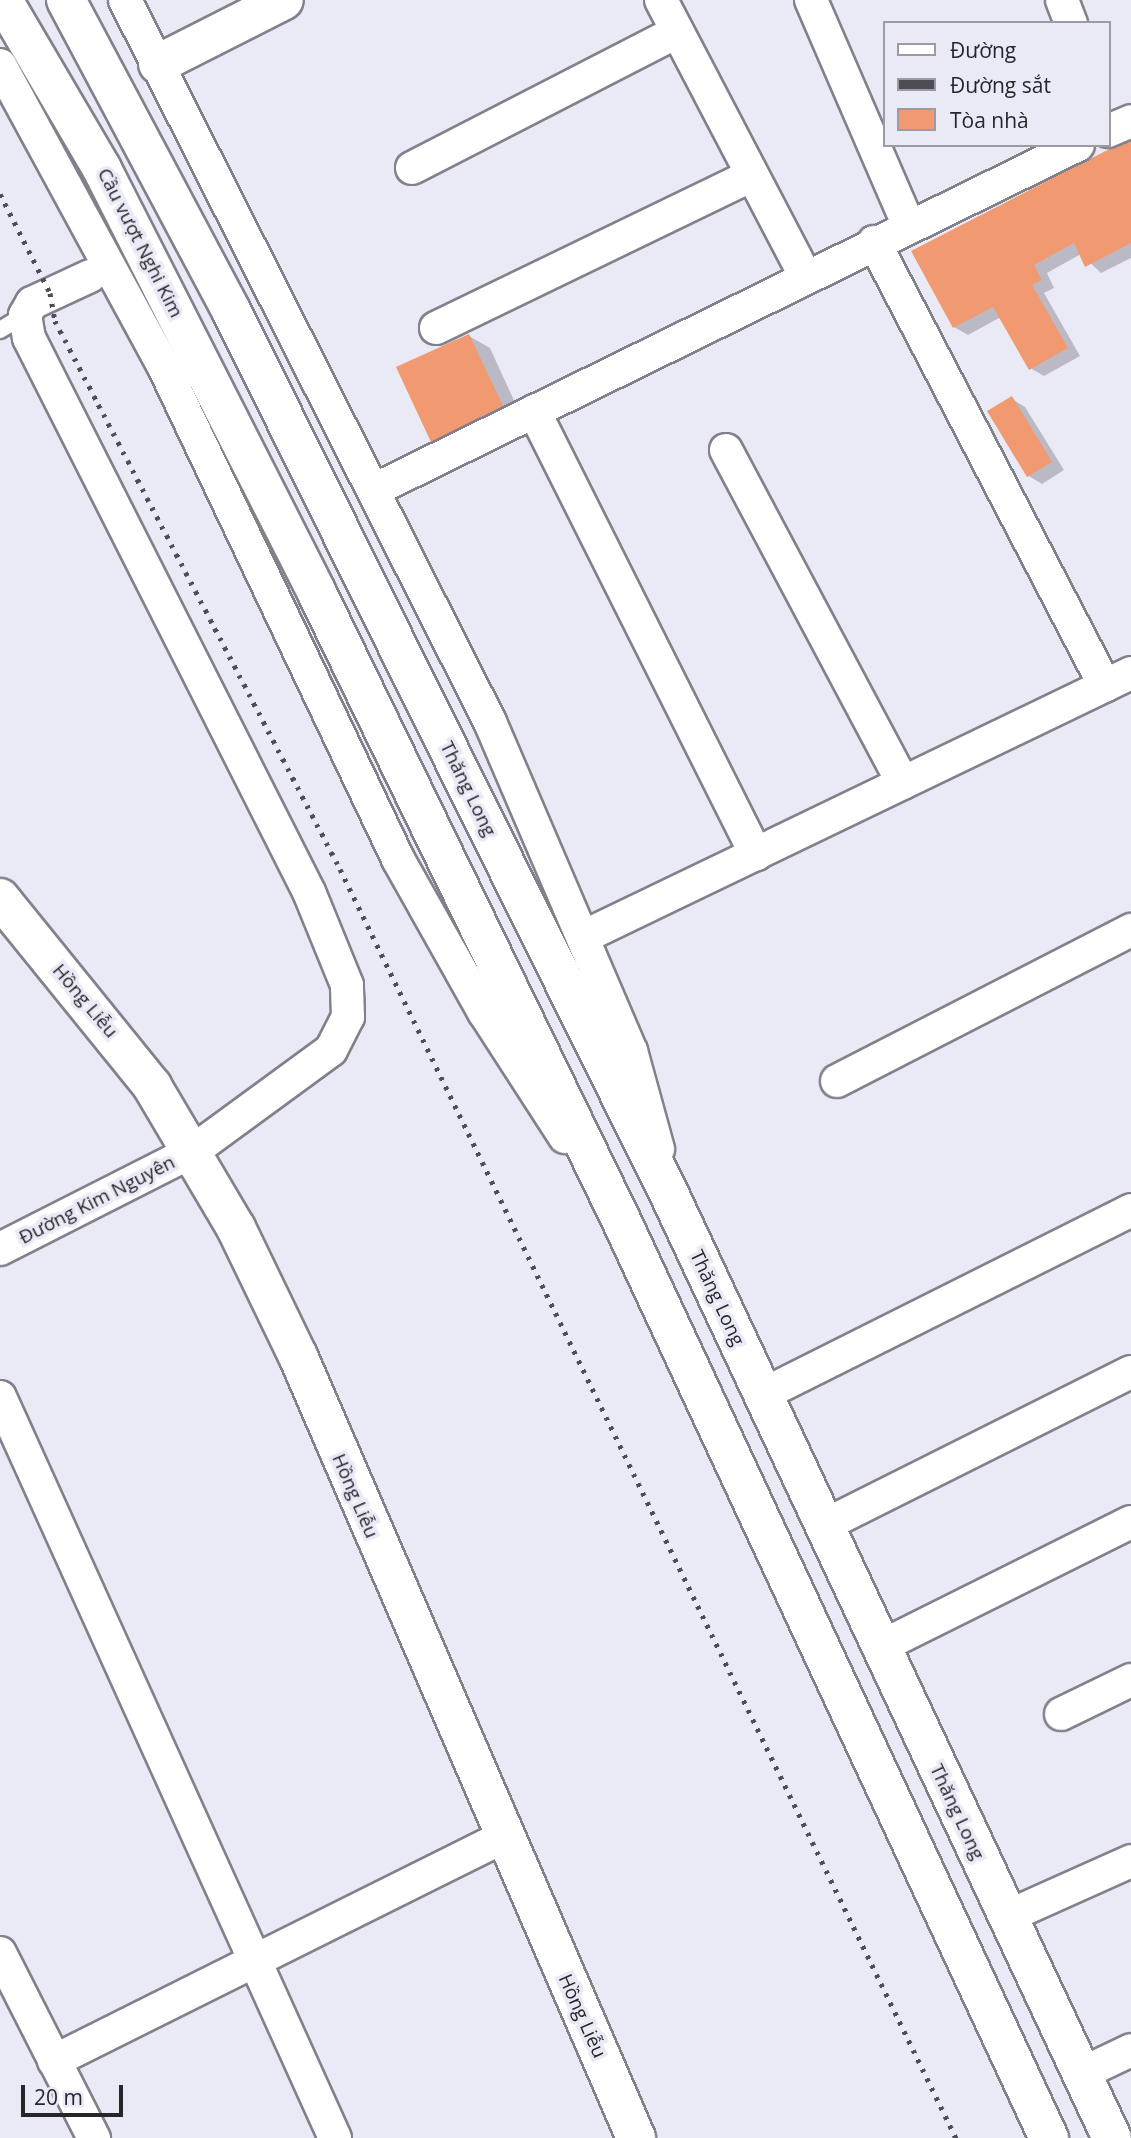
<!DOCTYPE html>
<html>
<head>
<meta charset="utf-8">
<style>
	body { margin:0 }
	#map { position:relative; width:1131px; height:2138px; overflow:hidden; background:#eae9f6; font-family:"Open Sans",sans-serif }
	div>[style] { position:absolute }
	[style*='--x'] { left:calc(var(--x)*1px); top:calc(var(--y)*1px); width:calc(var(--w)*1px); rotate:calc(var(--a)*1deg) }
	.shadow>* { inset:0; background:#0003 }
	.building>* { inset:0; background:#f19970 }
	.roads { filter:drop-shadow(2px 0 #81818c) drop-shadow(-2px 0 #81818c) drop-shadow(0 2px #81818c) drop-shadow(0 -2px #81818c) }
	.lane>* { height:16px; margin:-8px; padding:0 8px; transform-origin:8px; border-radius:8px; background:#fff }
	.street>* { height:32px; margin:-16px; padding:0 16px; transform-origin:16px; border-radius:16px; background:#fff }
	.secondary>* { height:38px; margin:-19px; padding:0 19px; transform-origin:19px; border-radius:19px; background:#fff }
	.primary>* { height:38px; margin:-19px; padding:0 19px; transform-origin:19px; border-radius:19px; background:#fff }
	.rail>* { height:5px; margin-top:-2.5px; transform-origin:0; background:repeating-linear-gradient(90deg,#4d4d53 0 3.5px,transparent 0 10.5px) }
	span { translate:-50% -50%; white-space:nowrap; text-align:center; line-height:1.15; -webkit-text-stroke:7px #eae9f6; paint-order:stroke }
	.street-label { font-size:19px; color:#26262a }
	.legend { position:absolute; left:883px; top:21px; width:228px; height:126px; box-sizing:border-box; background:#eae9f6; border:2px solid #9c9ba4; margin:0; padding:9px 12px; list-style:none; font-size:21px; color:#26262a }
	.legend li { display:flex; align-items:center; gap:14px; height:35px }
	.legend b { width:35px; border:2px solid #9c9ba4 }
	.scale { position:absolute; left:21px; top:2085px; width:102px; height:32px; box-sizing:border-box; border:4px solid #26262a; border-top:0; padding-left:9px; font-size:21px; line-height:24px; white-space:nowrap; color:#26262a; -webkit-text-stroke:5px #eae9f6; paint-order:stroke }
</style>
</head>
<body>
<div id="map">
	<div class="shadow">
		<div style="clip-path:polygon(1131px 140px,1131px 258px,1101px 273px,1081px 254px,1047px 273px,1054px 288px,1044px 293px,1080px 356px,1044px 376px,1030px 368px,1001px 317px,968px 335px,954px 327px)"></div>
		<div style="clip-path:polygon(469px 336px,490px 348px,523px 420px,453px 453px,432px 441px)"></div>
		<div style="clip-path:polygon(1012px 399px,1025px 407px,1064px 470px,1042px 484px,1029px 476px)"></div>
	</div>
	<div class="building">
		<div style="clip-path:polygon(1131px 138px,1131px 243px,1085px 267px,1074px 243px,1034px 265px,1042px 280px,1032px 285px,1068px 348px,1029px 370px,993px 307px,953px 328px,911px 251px)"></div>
		<div style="clip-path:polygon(469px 334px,504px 408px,431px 442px,396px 367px)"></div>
		<div style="clip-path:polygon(1012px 396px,1052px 462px,1027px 477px,987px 411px)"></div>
	</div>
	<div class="roads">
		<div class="lane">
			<div style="--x:0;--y:330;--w:29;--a:-31"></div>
		</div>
		<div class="street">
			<div style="--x:125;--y:0;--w:809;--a:63.18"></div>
			<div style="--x:490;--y:722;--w:358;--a:66.8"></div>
			<div style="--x:631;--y:1051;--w:102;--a:74.6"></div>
			<div style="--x:661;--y:0;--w:311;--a:62.4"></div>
			<div style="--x:811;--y:0;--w:244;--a:66.6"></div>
			<div style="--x:1062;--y:0;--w:25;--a:69"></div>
			<div style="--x:0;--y:65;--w:344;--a:61.5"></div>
			<div style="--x:164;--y:367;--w:545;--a:64.56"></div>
			<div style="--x:398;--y:859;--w:176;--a:60.7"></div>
			<div style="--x:484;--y:1012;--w:149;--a:57.1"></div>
			<div style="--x:1108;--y:131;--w:25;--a:-23"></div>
			<div style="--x:412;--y:168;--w:298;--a:-27.2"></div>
			<div style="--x:874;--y:242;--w:500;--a:62.5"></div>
			<div style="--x:436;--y:328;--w:350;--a:-25.8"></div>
			<div style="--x:534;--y:411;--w:496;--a:63.4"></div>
			<div style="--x:726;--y:450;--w:377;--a:62"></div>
			<div style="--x:374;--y:490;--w:784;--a:-26.11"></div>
			<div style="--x:583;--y:937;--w:608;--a:-25.72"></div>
			<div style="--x:837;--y:1081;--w:331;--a:-27.2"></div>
			<div style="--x:0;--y:1249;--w:216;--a:-26.9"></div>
			<div style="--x:193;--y:1151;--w:171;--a:-36.2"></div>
			<div style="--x:331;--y:1050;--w:37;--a:-63"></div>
			<div style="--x:348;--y:1017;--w:32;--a:-92"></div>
			<div style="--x:347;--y:985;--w:100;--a:-112.2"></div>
			<div style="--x:309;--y:892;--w:621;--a:-116.81"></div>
			<div style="--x:29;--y:338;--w:23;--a:-100"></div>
			<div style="--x:25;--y:315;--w:14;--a:-60"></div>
			<div style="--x:32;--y:303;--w:64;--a:-25"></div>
			<div style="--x:762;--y:1395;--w:413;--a:-26.6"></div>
			<div style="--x:0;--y:1397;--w:813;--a:65.67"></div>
			<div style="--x:823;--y:1526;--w:344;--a:-26.6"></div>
			<div style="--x:880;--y:1647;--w:280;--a:-26.5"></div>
			<div style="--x:1061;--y:1714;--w:78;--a:-25.9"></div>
			<div style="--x:1006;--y:1917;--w:137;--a:-24.1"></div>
			<div style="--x:0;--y:1953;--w:208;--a:63.1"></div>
			<div style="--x:54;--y:2061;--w:502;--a:-26.51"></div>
			<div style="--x:1081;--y:2074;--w:55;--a:-25.6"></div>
		</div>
		<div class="secondary">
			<div style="--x:158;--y:64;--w:141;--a:-26.9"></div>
			<div style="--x:0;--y:898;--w:242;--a:51"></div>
			<div style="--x:152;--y:1086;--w:165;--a:59.4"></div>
			<div style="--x:236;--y:1228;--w:142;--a:64.2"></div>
			<div style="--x:298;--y:1356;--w:852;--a:66.62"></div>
		</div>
		<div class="primary">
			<div style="--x:3;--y:0;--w:196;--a:59.6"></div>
			<div style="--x:102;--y:169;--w:475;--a:63.1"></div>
			<div style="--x:317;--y:593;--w:699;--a:64.13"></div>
			<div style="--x:622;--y:1222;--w:1011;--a:65.01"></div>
			<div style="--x:66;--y:0;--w:351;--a:62"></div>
			<div style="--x:231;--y:310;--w:991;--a:63.64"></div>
			<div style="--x:671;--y:1198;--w:1038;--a:64.87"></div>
		</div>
	</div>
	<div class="rail">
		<div style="--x:0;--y:194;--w:111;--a:63.2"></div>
		<div style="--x:50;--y:293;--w:28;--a:80"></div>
		<div style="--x:55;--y:321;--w:618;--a:62.52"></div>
		<div style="--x:340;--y:869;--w:1411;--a:64.11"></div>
	</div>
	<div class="street-label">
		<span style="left:140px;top:243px;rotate:63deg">Cầu vượt Nghi Kim</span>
		<span style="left:468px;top:789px;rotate:64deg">Thăng Long</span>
		<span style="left:85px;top:1001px;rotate:50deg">Hồng Liễu</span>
		<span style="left:97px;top:1200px;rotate:-27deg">Đường Kim Nguyên</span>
		<span style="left:717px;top:1298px;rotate:65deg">Thăng Long</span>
		<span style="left:355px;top:1496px;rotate:67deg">Hồng Liễu</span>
		<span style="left:957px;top:1812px;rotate:65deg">Thăng Long</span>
		<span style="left:582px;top:2016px;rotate:66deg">Hồng Liễu</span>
	</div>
	<ul class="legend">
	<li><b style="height:9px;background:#fff"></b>Đường</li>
	<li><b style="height:9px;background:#4d4d53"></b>Đường sắt</li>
	<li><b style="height:19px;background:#f19970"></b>Tòa nhà</li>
	</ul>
	<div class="scale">20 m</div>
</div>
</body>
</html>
